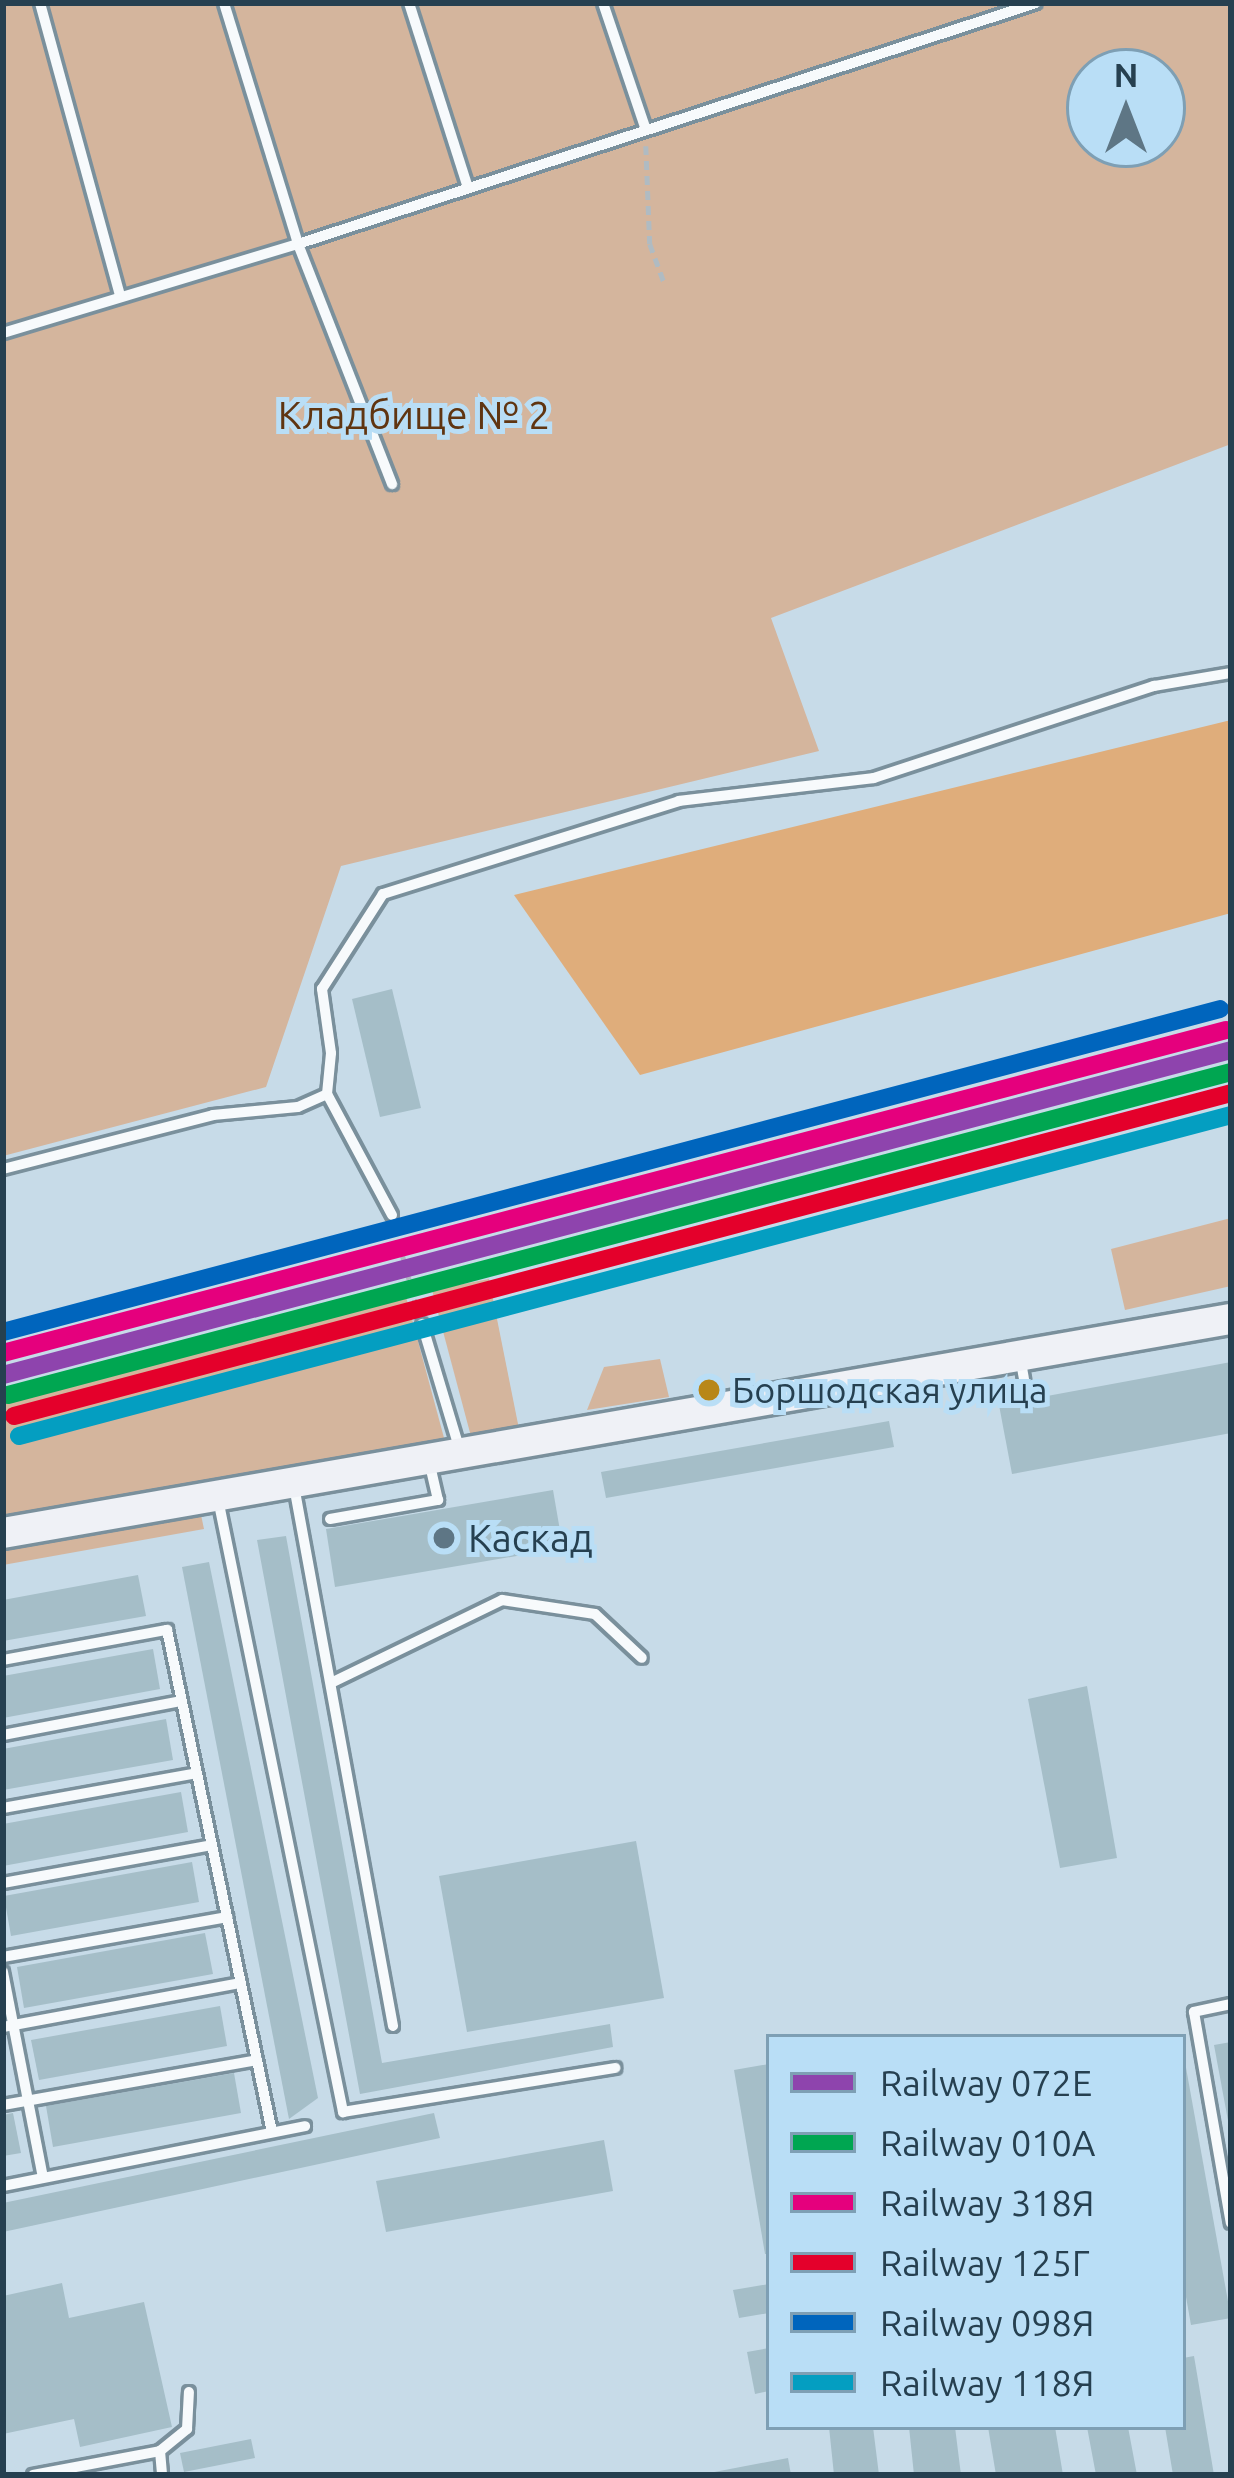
<!DOCTYPE html>
<html>
<head>
<meta charset="utf-8">
<style>
	body { margin:0 }
	#map { position:relative; width:1234px; height:2478px; overflow:hidden; background:#c7dbe8; font-family:Ubuntu,sans-serif }
	div>[style] { position:absolute }
	[style*='--x'] { left:calc(var(--x)*1px); top:calc(var(--y)*1px); width:calc(var(--w)*1px); rotate:calc(var(--a)*1deg) }
	.green>* { inset:0; background:#d4b59d }
	.forest>* { inset:0; background:#dfad7b }
	.building>* { inset:0; background:#a5bec8 }
	.path>* { height:4.5px; margin-top:-2.25px; transform-origin:0; background:repeating-linear-gradient(90deg,#b0bbc2 0 9px,transparent 0 15px) }
	.roads { filter:drop-shadow(3px 0 #7a909c) drop-shadow(-3px 0 #7a909c) drop-shadow(0 3px #7a909c) drop-shadow(0 -3px #7a909c) }
	.lane>* { height:10px; margin:-5px; padding:0 5px; transform-origin:5px; border-radius:5px; background:#f7fafc }
	.secondary>* { height:30px; margin:-15px; padding:0 15px; transform-origin:15px; border-radius:15px; background:#eff1f6 }
	.rail-1>* { height:18px; margin:-9px; padding:0 9px; transform-origin:9px; border-radius:9px; background:#8e44ad }
	.rail-2>* { height:18px; margin:-9px; padding:0 9px; transform-origin:9px; border-radius:9px; background:#00a651 }
	.rail-3>* { height:18px; margin:-9px; padding:0 9px; transform-origin:9px; border-radius:9px; background:#e5007d }
	.rail-4>* { height:18px; margin:-9px; padding:0 9px; transform-origin:9px; border-radius:9px; background:#e4002b }
	.rail-5>* { height:18px; margin:-9px; padding:0 9px; transform-origin:9px; border-radius:9px; background:#0065bd }
	.rail-6>* { height:18px; margin:-9px; padding:0 9px; transform-origin:9px; border-radius:9px; background:#049ec1 }
	.dots>* { width:33px; height:33px; translate:-50% -50%; box-sizing:border-box; border:6px solid #b9def6; border-radius:50% }
	span { translate:-50% -50%; white-space:nowrap; text-align:center; line-height:1.15; -webkit-text-stroke:10px #b9def6; paint-order:stroke }
	.bus-label { font-size:36px; color:#264050 }
	.left { translate:0 -50%; text-align:left }
	.park-label { font-size:39px; color:#603511 }
	.poi-label { font-size:39px; color:#264050 }
	.frame { position:absolute; inset:0; border:6px solid #264050; pointer-events:none }
	.legend { position:absolute; left:766px; top:2034px; width:420px; height:396px; box-sizing:border-box; background:#b9def6; border:3px solid #7e9fb4; margin:0; padding:15px 21px; list-style:none; font-size:36px; color:#264050 }
	.legend li { display:flex; align-items:center; gap:24px; height:60px }
	.legend b { width:60px; border:3px solid #7e9fb4 }
	.north { position:absolute; left:1066px; top:48px; width:120px; height:120px; box-sizing:border-box; background:#b9def6; border:3px solid #7e9fb4; border-radius:50%; rotate:0deg; font-size:33px; font-weight:700; line-height:48px; text-align:center; color:#264050 }
	.north::after { content:''; display:block; margin:auto; width:42px; height:54px; background:#5e7685; clip-path:polygon(50% 0,100% 100%,50% 72%,0 100%) }
</style>
</head>
<body>
<div id="map">
	<div class="green">
		<div style="clip-path:polygon(evenodd,3px 3px,1231px 3px,1231px 444px,771px 618px,819px 751px,341px 866px,266px 1087px,3px 1156px,3px 3px,1090px 72px,1162px 72px,1162px 144px,1090px 144px,1090px 72px)"></div>
		<div style="clip-path:polygon(1231px 1218px,1231px 1286px,1125px 1310px,1111px 1249px)"></div>
		<div style="clip-path:polygon(489px 1279px,520px 1434px,473px 1444px,432px 1290px)"></div>
		<div style="clip-path:polygon(405px 1293px,447px 1449px,3px 1524px,3px 1394px)"></div>
		<div style="clip-path:polygon(660px 1359px,669px 1397px,587px 1410px,604px 1367px)"></div>
		<div style="clip-path:polygon(200px 1510px,204px 1529px,3px 1565px,3px 1546px)"></div>
	</div>
	<div class="forest">
		<div style="clip-path:polygon(1231px 720px,1231px 913px,640px 1075px,514px 895px)"></div>
	</div>
	<div class="building">
		<div style="clip-path:polygon(392px 989px,421px 1108px,380px 1117px,352px 999px)"></div>
		<div style="clip-path:polygon(1231px 1362px,1231px 1433px,1012px 1474px,999px 1405px)"></div>
		<div style="clip-path:polygon(889px 1421px,894px 1447px,606px 1498px,601px 1472px)"></div>
		<div style="clip-path:polygon(553px 1490px,563px 1548px,335px 1587px,326px 1529px)"></div>
		<div style="clip-path:polygon(286px 1536px,382px 2063px,610px 2024px,613px 2047px,360px 2094px,257px 1540px)"></div>
		<div style="clip-path:polygon(209px 1562px,318px 2098px,289px 2119px,182px 1567px)"></div>
		<div style="clip-path:polygon(138px 1575px,146px 1616px,3px 1641px,3px 1600px)"></div>
		<div style="clip-path:polygon(153px 1649px,160px 1689px,3px 1718px,3px 1676px)"></div>
		<div style="clip-path:polygon(1087px 1686px,1117px 1858px,1060px 1868px,1028px 1699px)"></div>
		<div style="clip-path:polygon(166px 1719px,173px 1760px,3px 1790px,3px 1749px)"></div>
		<div style="clip-path:polygon(181px 1792px,188px 1832px,3px 1866px,3px 1824px)"></div>
		<div style="clip-path:polygon(636px 1841px,664px 1998px,467px 2032px,439px 1876px)"></div>
		<div style="clip-path:polygon(192px 1862px,199px 1902px,11px 1936px,4px 1896px)"></div>
		<div style="clip-path:polygon(205px 1933px,213px 1974px,24px 2008px,17px 1967px)"></div>
		<div style="clip-path:polygon(220px 2006px,227px 2046px,39px 2080px,31px 2040px)"></div>
		<div style="clip-path:polygon(1231px 2042px,1231px 2125px,1229px 2126px,1214px 2045px)"></div>
		<div style="clip-path:polygon(1183px 2051px,1231px 2318px,1191px 2325px,1183px 2280px)"></div>
		<div style="clip-path:polygon(769px 2064px,769px 2254px,765px 2254px,734px 2070px)"></div>
		<div style="clip-path:polygon(234px 2073px,241px 2113px,53px 2147px,46px 2106px)"></div>
		<div style="clip-path:polygon(13px 2113px,21px 2153px,3px 2156px,3px 2115px)"></div>
		<div style="clip-path:polygon(434px 2113px,440px 2138px,3px 2232px,3px 2203px)"></div>
		<div style="clip-path:polygon(604px 2140px,613px 2191px,386px 2232px,376px 2181px)"></div>
		<div style="clip-path:polygon(62px 2283px,69px 2318px,144px 2302px,172px 2427px,80px 2447px,74px 2419px,3px 2434px,3px 2296px)"></div>
		<div style="clip-path:polygon(769px 2284px,769px 2313px,739px 2318px,733px 2290px)"></div>
		<div style="clip-path:polygon(769px 2348px,769px 2391px,755px 2394px,747px 2352px)"></div>
		<div style="clip-path:polygon(1194px 2356px,1214px 2475px,1173px 2475px,1165px 2427px,1183px 2427px,1183px 2358px)"></div>
		<div style="clip-path:polygon(829px 2427px,873px 2427px,879px 2475px,834px 2475px)"></div>
		<div style="clip-path:polygon(909px 2427px,955px 2427px,961px 2475px,914px 2475px)"></div>
		<div style="clip-path:polygon(988px 2427px,1055px 2427px,1063px 2475px,996px 2475px)"></div>
		<div style="clip-path:polygon(1087px 2427px,1128px 2427px,1137px 2475px,1096px 2475px)"></div>
		<div style="clip-path:polygon(251px 2439px,255px 2458px,184px 2472px,180px 2453px)"></div>
		<div style="clip-path:polygon(788px 2458px,791px 2475px,709px 2475px,709px 2473px)"></div>
	</div>
	<div class="path">
		<div style="--x:646;--y:146;--w:98;--a:87.7"></div>
		<div style="--x:650;--y:244;--w:40;--a:69.8"></div>
		<div style="--x:395;--y:1227;--w:84;--a:74.8"></div>
	</div>
	<div class="roads">
		<div class="lane">
			<div style="--x:40;--y:3;--w:304;--a:74.7"></div>
			<div style="--x:224;--y:3;--w:252;--a:72.9"></div>
			<div style="--x:298;--y:244;--w:258;--a:68.6"></div>
			<div style="--x:409;--y:3;--w:194;--a:72.3"></div>
			<div style="--x:603;--y:3;--w:134;--a:71.3"></div>
			<div style="--x:3;--y:333;--w:308;--a:-16.8"></div>
			<div style="--x:298;--y:244;--w:776;--a:-18.08"></div>
			<div style="--x:3;--y:1169;--w:217;--a:-14.4"></div>
			<div style="--x:213;--y:1115;--w:85;--a:-5.4"></div>
			<div style="--x:298;--y:1107;--w:32;--a:-24"></div>
			<div style="--x:392;--y:1215;--w:137;--a:-118.2"></div>
			<div style="--x:327;--y:1094;--w:41;--a:-84.4"></div>
			<div style="--x:331;--y:1053;--w:65;--a:-98"></div>
			<div style="--x:322;--y:989;--w:113;--a:-57.3"></div>
			<div style="--x:383;--y:894;--w:310;--a:-17.4"></div>
			<div style="--x:679;--y:801;--w:196;--a:-6.7"></div>
			<div style="--x:874;--y:778;--w:295;--a:-18.2"></div>
			<div style="--x:1154;--y:686;--w:78;--a:-9.6"></div>
			<div style="--x:422;--y:1324;--w:128;--a:73.3"></div>
			<div style="--x:1021;--y:1362;--w:39;--a:80"></div>
			<div style="--x:294;--y:1486;--w:549;--a:79.61"></div>
			<div style="--x:218;--y:1499;--w:626;--a:78.47"></div>
			<div style="--x:343;--y:2112;--w:276;--a:-9.2"></div>
			<div style="--x:330;--y:1519;--w:110;--a:-10"></div>
			<div style="--x:438;--y:1500;--w:37;--a:-103"></div>
			<div style="--x:3;--y:1660;--w:167;--a:-10.4"></div>
			<div style="--x:167;--y:1630;--w:513;--a:78.19"></div>
			<div style="--x:333;--y:1682;--w:188;--a:-25.9"></div>
			<div style="--x:502;--y:1600;--w:94;--a:8.6"></div>
			<div style="--x:595;--y:1614;--w:64;--a:43.1"></div>
			<div style="--x:3;--y:1735;--w:182;--a:-10.8"></div>
			<div style="--x:3;--y:1808;--w:197;--a:-10.2"></div>
			<div style="--x:3;--y:1883;--w:212;--a:-10.3"></div>
			<div style="--x:3;--y:1957;--w:228;--a:-10.1"></div>
			<div style="--x:3;--y:1972;--w:209;--a:79"></div>
			<div style="--x:1231;--y:2004;--w:38;--a:168"></div>
			<div style="--x:1194;--y:2012;--w:214;--a:80.1"></div>
			<div style="--x:3;--y:2027;--w:242;--a:-10.5"></div>
			<div style="--x:3;--y:2105;--w:258;--a:-10"></div>
			<div style="--x:3;--y:2186;--w:308;--a:-11.2"></div>
			<div style="--x:160;--y:2451;--w:35;--a:-39"></div>
			<div style="--x:187;--y:2429;--w:37;--a:-87"></div>
			<div style="--x:33;--y:2475;--w:129;--a:-10.7"></div>
			<div style="--x:160;--y:2451;--w:24;--a:85"></div>
		</div>
		<div class="secondary">
			<div style="--x:3;--y:1533;--w:1247;--a:-9.89"></div>
		</div>
	</div>
	<div class="rail-1">
		<div style="--x:3;--y:1375;--w:1270;--a:-14.82"></div>
	</div>
	<div class="rail-2">
		<div style="--x:8;--y:1395;--w:1265;--a:-14.79"></div>
	</div>
	<div class="rail-3">
		<div style="--x:3;--y:1353;--w:1265;--a:-14.79"></div>
	</div>
	<div class="rail-4">
		<div style="--x:14;--y:1416;--w:1259;--a:-14.86"></div>
	</div>
	<div class="rail-5">
		<div style="--x:3;--y:1332;--w:1259;--a:-14.86"></div>
	</div>
	<div class="rail-6">
		<div style="--x:19;--y:1436;--w:1254;--a:-14.83"></div>
	</div>
	<div class="dots">
		<div style="left:709px;top:1390px;background:#b88718"></div>
		<div style="left:444px;top:1538px;background:#5e7685"></div>
	</div>
	<div class="bus-label">
		<span class="left" style="left:732px;top:1390px">Боршодская улица</span>
	</div>
	<div class="park-label">
		<span style="left:414px;top:415px">Кладбище № 2</span>
	</div>
	<div class="poi-label">
		<span class="left" style="left:468px;top:1538px">Каскад</span>
	</div>
	<div class="frame"></div>
	<ul class="legend">
	<li><b style="height:15px;background:#8e44ad"></b>Railway 072Е</li>
	<li><b style="height:15px;background:#00a651"></b>Railway 010А</li>
	<li><b style="height:15px;background:#e5007d"></b>Railway 318Я</li>
	<li><b style="height:15px;background:#e4002b"></b>Railway 125Г</li>
	<li><b style="height:15px;background:#0065bd"></b>Railway 098Я</li>
	<li><b style="height:15px;background:#049ec1"></b>Railway 118Я</li>
	</ul>
	<div class="north">N</div>
</div>
</body>
</html>
